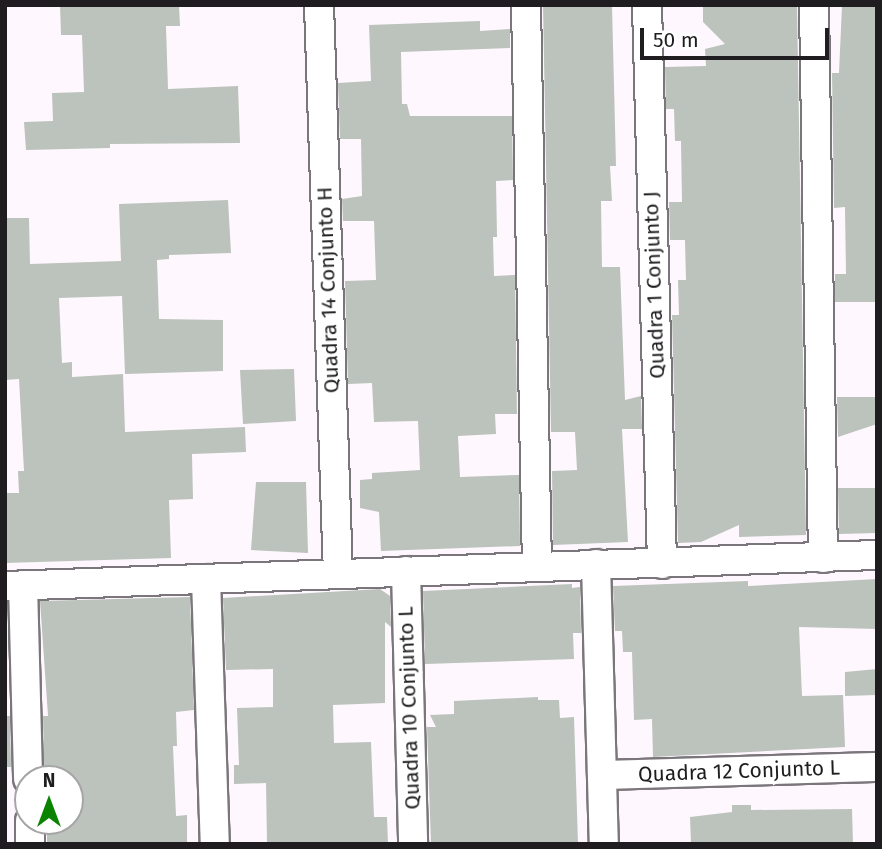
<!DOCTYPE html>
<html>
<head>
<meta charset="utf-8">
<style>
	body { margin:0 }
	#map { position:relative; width:882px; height:849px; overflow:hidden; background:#fef8fe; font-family:"Fira Sans",sans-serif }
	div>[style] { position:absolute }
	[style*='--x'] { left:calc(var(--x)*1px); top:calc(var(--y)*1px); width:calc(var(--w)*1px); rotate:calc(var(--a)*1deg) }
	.building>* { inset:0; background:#bcc2bc }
	.roads { filter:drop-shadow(2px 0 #7b767b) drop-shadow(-2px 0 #7b767b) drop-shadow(0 2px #7b767b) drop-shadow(0 -2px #7b767b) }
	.minor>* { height:28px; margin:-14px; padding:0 14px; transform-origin:14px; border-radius:14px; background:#fff }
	span { translate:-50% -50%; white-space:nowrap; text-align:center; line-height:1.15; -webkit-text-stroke:6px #fff; paint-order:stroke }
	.street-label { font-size:21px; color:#1f1d1f }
	.frame { position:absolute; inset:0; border:7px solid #1f1d1f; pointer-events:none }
	.north { position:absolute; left:14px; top:765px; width:70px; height:70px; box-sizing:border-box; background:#fff; border:2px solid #a5a5a5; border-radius:50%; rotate:0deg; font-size:19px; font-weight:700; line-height:28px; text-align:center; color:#1f1d1f }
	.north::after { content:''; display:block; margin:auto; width:24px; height:32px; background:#0a8400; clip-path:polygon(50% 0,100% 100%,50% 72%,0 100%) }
	.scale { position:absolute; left:640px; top:28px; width:189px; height:32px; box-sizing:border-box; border:4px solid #1f1d1f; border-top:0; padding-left:9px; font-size:21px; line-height:24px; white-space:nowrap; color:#1f1d1f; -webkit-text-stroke:5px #fff; paint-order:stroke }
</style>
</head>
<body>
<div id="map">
	<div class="building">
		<div style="clip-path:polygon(60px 5px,179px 5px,180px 26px,166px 26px,168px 89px,238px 86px,240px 143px,110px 144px,110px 148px,26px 150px,24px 122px,53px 121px,52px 93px,84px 92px,82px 35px,61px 35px)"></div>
		<div style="clip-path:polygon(543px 5px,612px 5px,616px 166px,610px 166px,612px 201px,601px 201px,602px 267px,620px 267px,625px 400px,641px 396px,642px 429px,622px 429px,628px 542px,553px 545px,552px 471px,577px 470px,575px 432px,551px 432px)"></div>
		<div style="clip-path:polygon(703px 5px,797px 5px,806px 535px,739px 537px,739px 525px,701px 542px,678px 543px,672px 315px,679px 315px,678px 280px,686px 280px,685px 240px,670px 240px,669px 202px,682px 202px,681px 141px,675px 141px,674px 109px,666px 109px,665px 67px,706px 66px,705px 49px,725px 44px,703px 22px)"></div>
		<div style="clip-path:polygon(842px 5px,877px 5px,877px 302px,835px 302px,835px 274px,846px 274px,845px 207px,834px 208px,832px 73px,839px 73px)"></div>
		<div style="clip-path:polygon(480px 21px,480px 31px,510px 29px,510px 48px,401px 52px,402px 104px,407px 104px,410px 116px,512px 116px,513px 180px,496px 181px,497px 237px,493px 237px,494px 276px,515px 275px,517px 414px,495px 414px,496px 434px,458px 436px,460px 477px,519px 475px,520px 546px,381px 551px,379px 512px,360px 508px,360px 480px,372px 479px,372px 473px,420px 470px,418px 421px,374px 422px,372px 383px,348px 384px,345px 281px,376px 280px,374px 221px,343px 221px,342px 199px,362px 196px,361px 139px,340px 139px,338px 83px,371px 81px,369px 25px)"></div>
		<div style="clip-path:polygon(228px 200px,231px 253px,169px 255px,169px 259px,157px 260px,159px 319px,223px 320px,223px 371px,125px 374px,122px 296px,59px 298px,62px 363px,72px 362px,72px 377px,123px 374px,125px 432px,245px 427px,246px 452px,192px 454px,193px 499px,169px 500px,171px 558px,5px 563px,5px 493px,19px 493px,18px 471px,24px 471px,19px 379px,5px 380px,5px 218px,29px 218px,30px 264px,121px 261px,119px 204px)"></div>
		<div style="clip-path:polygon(294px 369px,296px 421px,243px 424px,240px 370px)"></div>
		<div style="clip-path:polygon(837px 397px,877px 397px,877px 424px,838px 437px)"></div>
		<div style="clip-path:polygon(256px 482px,306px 482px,308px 553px,251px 550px)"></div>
		<div style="clip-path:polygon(838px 488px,877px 488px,877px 533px,839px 534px)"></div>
		<div style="clip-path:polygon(877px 579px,877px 629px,799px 627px,802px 696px,843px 695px,845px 747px,653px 757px,652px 719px,634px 720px,632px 652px,623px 652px,622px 631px,615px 631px,613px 586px,748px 581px,748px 586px)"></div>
		<div style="clip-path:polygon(572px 584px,572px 588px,580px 587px,581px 633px,573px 633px,574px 659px,425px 664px,423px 591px)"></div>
		<div style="clip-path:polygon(380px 589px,390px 596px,391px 627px,385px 622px,385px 703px,333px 705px,334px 743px,371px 742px,374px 817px,387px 817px,388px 844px,267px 844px,266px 783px,234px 784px,234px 765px,239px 765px,237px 708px,273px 707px,273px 669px,226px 670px,223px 598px)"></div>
		<div style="clip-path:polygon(190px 597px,194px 710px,176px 712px,177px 746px,173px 746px,176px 816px,187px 815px,187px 844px,47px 844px,47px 821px,70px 821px,70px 779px,49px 779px,48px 767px,44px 767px,43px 716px,48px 716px,40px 601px)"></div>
		<div style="clip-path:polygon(877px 669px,877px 695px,845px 696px,845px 672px)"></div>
		<div style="clip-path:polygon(538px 697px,538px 700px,559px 700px,560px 718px,574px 717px,578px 843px,431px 844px,427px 727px,436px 727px,430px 715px,454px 714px,454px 701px)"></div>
		<div style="clip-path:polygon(5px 716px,10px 716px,11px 767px,5px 767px)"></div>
		<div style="clip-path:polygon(732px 805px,751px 805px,751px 810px,852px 809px,853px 844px,691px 844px,690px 817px,732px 812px)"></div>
	</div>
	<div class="roads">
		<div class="minor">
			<div style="--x:319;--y:5;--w:569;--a:88.09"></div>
			<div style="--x:526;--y:5;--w:562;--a:88.88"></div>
			<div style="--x:647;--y:5;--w:559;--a:88.46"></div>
			<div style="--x:814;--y:5;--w:553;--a:89.07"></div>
			<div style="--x:596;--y:564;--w:280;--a:88.4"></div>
			<div style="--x:406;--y:571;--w:273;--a:88.5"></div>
			<div style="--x:206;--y:579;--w:265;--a:88.1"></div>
			<div style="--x:23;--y:585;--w:194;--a:88.5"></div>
			<div style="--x:5;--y:586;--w:873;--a:-2.04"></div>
			<div style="--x:602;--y:775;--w:275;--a:-1.7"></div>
			<div style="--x:30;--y:821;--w:23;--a:90"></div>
		</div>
	</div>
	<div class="street-label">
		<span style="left:654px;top:285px;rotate:-92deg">Quadra 1 Conjunto J</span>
		<span style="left:328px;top:290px;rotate:-92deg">Quadra 14 Conjunto H</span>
		<span style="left:409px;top:708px;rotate:-92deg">Quadra 10 Conjunto L</span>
		<span style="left:739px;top:771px;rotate:-2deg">Quadra 12 Conjunto L</span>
	</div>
	<div class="frame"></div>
	<div class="north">N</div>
	<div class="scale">50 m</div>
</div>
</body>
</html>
